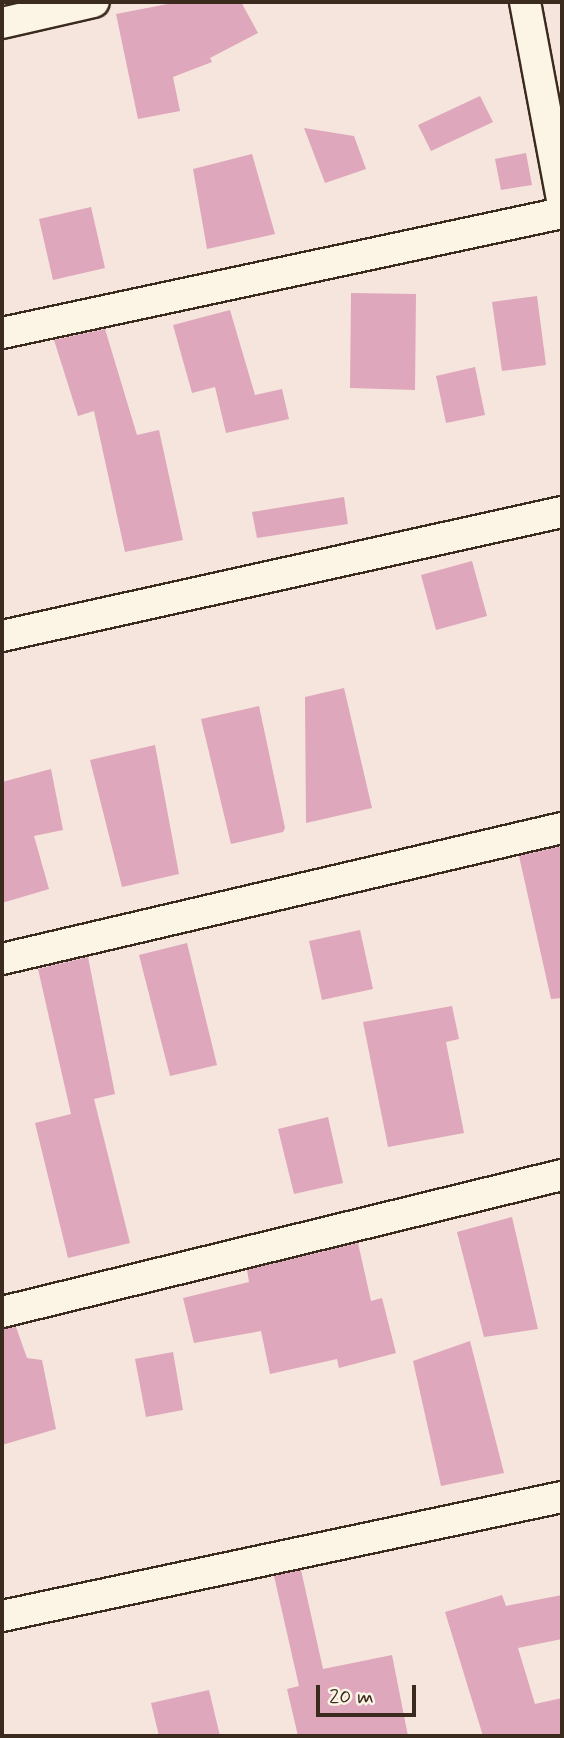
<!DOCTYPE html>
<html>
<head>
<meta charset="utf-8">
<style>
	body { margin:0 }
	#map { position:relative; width:564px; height:1738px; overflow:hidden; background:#f6e5dd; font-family:Mynerve,sans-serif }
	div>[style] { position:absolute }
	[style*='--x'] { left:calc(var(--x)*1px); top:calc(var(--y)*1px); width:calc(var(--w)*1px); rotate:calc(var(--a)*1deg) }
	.building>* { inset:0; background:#dea7bc }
	.roads { filter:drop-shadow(2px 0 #3b2a1e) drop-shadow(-2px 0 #3b2a1e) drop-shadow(0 2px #3b2a1e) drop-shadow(0 -2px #3b2a1e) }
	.minor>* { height:30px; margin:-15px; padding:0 15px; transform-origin:15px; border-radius:15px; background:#fcf5e5 }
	span { translate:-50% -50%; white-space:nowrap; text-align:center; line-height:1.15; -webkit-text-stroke:5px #fcf5e5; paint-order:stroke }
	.frame { position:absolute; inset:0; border:4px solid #3b2a1e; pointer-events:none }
	.scale { position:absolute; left:316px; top:1685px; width:100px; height:32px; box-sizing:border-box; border:4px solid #3b2a1e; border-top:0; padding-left:9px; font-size:21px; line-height:24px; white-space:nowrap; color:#3b2a1e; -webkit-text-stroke:5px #fcf5e5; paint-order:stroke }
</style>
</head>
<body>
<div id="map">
	<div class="building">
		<div style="clip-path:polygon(178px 2px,241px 2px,258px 33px,210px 58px,212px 62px,173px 77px,180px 111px,138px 119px,116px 14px)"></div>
		<div style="clip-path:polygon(480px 96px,493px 122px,431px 151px,418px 125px)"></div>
		<div style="clip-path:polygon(304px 128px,354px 136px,366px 169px,325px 183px)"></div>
		<div style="clip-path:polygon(526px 153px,532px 185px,501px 190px,495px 159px)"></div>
		<div style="clip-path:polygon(252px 154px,275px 234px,207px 249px,193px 169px)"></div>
		<div style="clip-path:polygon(91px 207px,105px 268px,53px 280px,39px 219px)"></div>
		<div style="clip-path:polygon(351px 293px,416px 294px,415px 390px,350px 388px)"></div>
		<div style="clip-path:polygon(537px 296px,546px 365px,502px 371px,492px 302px)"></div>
		<div style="clip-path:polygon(230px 310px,255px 395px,282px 389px,289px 419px,226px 433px,215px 387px,192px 393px,173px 325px)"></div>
		<div style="clip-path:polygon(105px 329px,137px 435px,159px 430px,183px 540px,125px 552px,94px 411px,78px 416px,54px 340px)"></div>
		<div style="clip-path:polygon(475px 367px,485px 415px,446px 423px,436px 376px)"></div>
		<div style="clip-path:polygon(344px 497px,348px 524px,257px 538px,252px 512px)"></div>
		<div style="clip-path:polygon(472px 561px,487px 616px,436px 630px,421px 575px)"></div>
		<div style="clip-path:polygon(344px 688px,372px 808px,306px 823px,305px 697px)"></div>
		<div style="clip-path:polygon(259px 706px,285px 828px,283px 832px,231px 844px,201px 719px)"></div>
		<div style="clip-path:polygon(155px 745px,179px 874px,122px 887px,90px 760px)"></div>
		<div style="clip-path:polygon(51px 769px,63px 830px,34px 836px,49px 889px,2px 903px,2px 782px)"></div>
		<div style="clip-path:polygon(562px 846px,562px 998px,551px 999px,519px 856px)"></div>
		<div style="clip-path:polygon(360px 930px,373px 989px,322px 1000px,309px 941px)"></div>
		<div style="clip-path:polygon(187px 943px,217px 1065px,170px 1076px,139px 955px)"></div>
		<div style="clip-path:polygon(88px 957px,115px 1094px,94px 1099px,130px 1243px,68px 1258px,35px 1123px,71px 1114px,38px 969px)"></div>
		<div style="clip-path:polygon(452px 1006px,459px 1039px,446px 1042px,464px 1133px,388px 1147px,363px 1022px)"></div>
		<div style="clip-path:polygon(328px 1117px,343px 1183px,294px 1194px,278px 1129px)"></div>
		<div style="clip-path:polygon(512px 1217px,538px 1329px,484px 1337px,457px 1232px)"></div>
		<div style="clip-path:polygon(358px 1243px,371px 1301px,382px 1298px,396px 1353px,339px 1368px,337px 1359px,270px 1374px,261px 1331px,194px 1343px,183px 1298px,249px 1282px,247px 1270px)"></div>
		<div style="clip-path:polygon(16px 1327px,27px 1358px,42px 1360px,56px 1429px,2px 1445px,2px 1329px)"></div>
		<div style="clip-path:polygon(470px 1341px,504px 1473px,441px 1486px,413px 1361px)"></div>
		<div style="clip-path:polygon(173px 1352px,183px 1410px,146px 1417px,135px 1359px)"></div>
		<div style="clip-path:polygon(301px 1570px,323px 1669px,392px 1655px,408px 1736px,298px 1736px,287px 1689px,299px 1686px,274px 1576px)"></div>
		<div style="clip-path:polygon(502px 1595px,506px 1606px,562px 1595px,562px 1639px,518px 1648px,535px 1704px,562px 1698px,562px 1736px,483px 1736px,445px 1612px)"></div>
		<div style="clip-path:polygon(209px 1690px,220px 1736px,159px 1736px,151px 1703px)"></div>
	</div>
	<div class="roads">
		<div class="minor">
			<div style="--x:525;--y:2;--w:200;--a:79.4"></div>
			<div style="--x:2;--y:23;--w:94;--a:-12.9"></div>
			<div style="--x:2;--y:333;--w:573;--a:-12.09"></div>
			<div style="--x:2;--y:636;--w:574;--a:-12.49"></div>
			<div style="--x:2;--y:959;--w:575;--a:-13.17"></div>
			<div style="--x:2;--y:1312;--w:577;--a:-13.75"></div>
			<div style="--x:2;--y:1616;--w:573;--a:-12"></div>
		</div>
	</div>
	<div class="frame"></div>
	<div class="scale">20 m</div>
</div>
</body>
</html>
